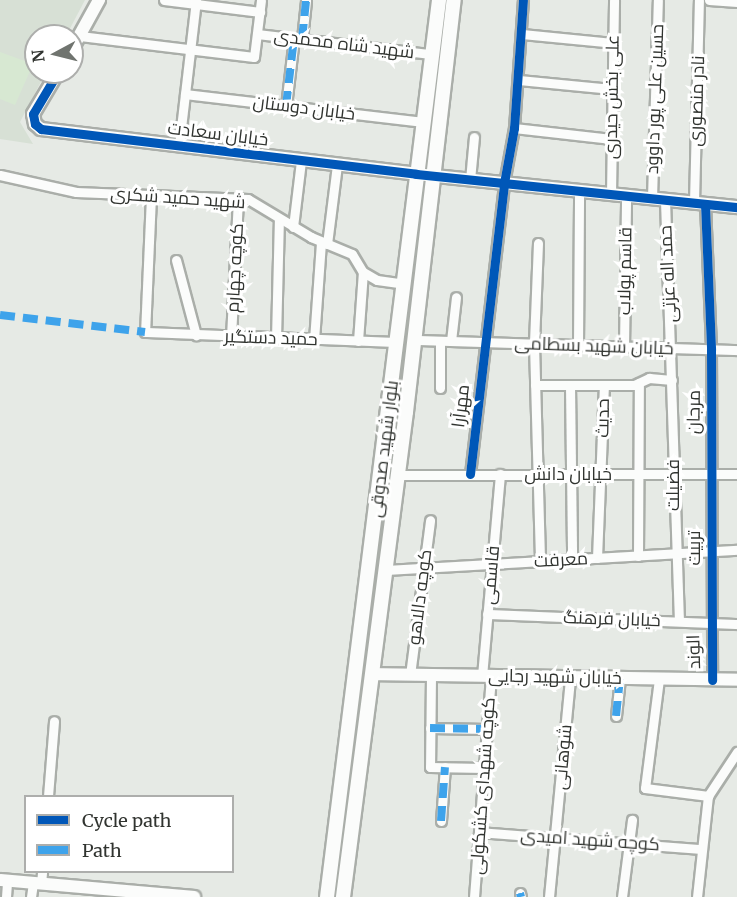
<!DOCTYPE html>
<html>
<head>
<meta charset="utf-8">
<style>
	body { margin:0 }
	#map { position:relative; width:737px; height:897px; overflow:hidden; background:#e6eae5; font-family:Merriweather,Cairo,serif }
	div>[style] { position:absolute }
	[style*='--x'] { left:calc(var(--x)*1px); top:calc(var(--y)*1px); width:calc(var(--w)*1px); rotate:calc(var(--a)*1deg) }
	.built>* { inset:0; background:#d7e0d5 }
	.green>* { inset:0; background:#d7e8d2 }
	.roads { filter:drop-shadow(2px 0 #aaaea9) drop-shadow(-2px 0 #aaaea9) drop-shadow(0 2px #aaaea9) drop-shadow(0 -2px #aaaea9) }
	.minor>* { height:9px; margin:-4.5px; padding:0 4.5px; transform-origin:4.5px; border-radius:4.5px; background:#fbfcfb }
	.tertiary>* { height:12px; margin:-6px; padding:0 6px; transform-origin:6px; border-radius:6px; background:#fbfcfb }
	.secondary>* { height:14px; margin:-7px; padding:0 7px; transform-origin:7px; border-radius:7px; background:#fbfcfb }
	.quiet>* { height:8px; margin-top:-4px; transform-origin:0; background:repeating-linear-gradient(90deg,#3ea3eb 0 15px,transparent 0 23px) }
	.cycleway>* { height:9px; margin:-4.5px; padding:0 4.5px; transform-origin:4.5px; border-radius:4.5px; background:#0057b8 }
	span { translate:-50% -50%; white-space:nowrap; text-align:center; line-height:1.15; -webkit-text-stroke:6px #fff; paint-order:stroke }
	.street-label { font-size:18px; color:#313430 }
	.legend { position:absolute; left:24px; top:795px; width:210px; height:78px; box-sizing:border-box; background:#fff; border:2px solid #adaeac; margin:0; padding:8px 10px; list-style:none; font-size:18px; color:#313430 }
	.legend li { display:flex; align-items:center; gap:12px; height:30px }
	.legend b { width:30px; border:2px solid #adaeac }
	.north { position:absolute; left:24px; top:24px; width:60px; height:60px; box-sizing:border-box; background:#fff; border:2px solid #adaeac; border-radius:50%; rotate:263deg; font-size:16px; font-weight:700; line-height:24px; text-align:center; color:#313430 }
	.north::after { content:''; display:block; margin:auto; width:21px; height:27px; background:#70746f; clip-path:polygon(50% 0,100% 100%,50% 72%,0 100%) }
</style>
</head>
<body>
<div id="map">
	<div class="built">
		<div style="clip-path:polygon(0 0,85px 0,66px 36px,36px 36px,36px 72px,46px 72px,20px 122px,33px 144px,0 139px)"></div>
	</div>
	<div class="green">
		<div style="clip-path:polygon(0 52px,33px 64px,15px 105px,0 99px)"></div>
	</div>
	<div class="roads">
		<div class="minor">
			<div style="--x:164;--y:0;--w:97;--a:7.1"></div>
			<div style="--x:709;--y:0;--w:28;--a:4"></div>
			<div style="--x:257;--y:34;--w:175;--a:6.6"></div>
			<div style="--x:522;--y:34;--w:91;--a:5.6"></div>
			<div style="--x:80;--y:36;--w:175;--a:6.9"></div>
			<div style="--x:254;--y:57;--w:57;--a:-83"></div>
			<div style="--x:302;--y:39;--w:39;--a:-84"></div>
			<div style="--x:519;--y:80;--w:93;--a:5.5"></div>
			<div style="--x:185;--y:94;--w:240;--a:6.7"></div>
			<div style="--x:286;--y:106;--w:68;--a:-83.3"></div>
			<div style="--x:514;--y:128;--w:98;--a:6.5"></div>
			<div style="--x:179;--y:145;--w:146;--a:-83.3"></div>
			<div style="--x:0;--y:175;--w:78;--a:12.6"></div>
			<div style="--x:76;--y:192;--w:172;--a:2.3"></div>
			<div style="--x:248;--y:199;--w:74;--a:31.1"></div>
			<div style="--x:311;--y:237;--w:44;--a:22.5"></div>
			<div style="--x:352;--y:254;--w:21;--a:59"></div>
			<div style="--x:363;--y:272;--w:16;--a:30"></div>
			<div style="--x:377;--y:280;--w:27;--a:8"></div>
			<div style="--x:470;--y:180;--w:43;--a:-84.7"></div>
			<div style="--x:611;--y:194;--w:194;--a:-89.1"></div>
			<div style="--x:151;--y:196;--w:136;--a:92.5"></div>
			<div style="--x:145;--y:332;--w:252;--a:2.3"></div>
			<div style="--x:652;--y:198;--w:198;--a:-88.3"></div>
			<div style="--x:665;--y:200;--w:421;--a:88.1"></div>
			<div style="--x:694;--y:202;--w:202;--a:-88.6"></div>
			<div style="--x:705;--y:204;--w:146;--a:87.6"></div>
			<div style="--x:711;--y:350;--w:330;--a:89.8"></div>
			<div style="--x:293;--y:227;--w:66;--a:-83.1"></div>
			<div style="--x:538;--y:243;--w:101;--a:92.3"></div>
			<div style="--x:534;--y:344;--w:217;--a:88.4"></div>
			<div style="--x:327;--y:244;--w:80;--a:-82.8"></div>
			<div style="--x:176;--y:260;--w:78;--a:75.1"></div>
			<div style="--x:231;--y:337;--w:139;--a:-87.1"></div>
			<div style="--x:276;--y:339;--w:120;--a:-88.6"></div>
			<div style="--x:314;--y:340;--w:98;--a:-85.9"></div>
			<div style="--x:415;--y:340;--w:322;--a:1.8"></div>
			<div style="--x:358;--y:341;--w:69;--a:-85.9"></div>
			<div style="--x:451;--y:341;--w:44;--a:-83.5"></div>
			<div style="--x:578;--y:345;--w:154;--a:-89.6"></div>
			<div style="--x:624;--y:347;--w:151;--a:-89.2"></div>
			<div style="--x:535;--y:385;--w:99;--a:0"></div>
			<div style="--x:634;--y:385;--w:17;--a:-25"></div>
			<div style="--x:649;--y:378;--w:23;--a:5"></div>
			<div style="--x:570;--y:385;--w:174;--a:89.3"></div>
			<div style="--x:440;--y:388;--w:47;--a:-90"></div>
			<div style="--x:470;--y:474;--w:293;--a:-83.3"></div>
			<div style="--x:504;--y:183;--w:56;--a:-79.7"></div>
			<div style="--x:514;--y:128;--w:128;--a:-86"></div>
			<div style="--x:398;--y:475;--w:339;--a:-0.2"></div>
			<div style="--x:638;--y:556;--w:173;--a:-89.7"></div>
			<div style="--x:597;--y:558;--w:173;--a:-87.7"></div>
			<div style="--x:386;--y:570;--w:352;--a:-3.3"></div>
			<div style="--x:487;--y:614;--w:250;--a:2.3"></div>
			<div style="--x:410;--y:675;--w:156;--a:-82.6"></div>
			<div style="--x:431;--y:675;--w:92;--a:90.6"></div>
			<div style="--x:430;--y:767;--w:54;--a:1.1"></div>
			<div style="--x:482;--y:676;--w:203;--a:-84.9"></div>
			<div style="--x:659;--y:679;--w:110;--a:97.3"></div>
			<div style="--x:645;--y:788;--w:64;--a:7.2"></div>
			<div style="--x:616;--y:716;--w:38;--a:-84"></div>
			<div style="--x:430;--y:728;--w:57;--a:1"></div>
			<div style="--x:48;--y:796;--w:75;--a:-85.4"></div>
			<div style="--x:441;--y:821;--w:54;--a:-85.8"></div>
			<div style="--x:479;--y:832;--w:222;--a:4.4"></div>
			<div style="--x:41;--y:884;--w:12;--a:-85"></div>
			<div style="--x:520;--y:893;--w:4;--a:76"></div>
			<div style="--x:6;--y:897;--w:16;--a:-86"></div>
			<div style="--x:31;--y:897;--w:14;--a:-82"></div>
			<div style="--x:474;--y:897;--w:222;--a:-85.6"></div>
			<div style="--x:549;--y:897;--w:221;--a:-84.5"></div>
			<div style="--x:622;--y:897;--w:78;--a:-82.6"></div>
			<div style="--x:697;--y:897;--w:102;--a:-83.8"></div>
			<div style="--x:708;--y:796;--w:53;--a:-56.6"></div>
		</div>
		<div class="tertiary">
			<div style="--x:72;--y:49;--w:56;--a:-61.1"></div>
			<div style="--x:58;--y:72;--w:49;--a:120.8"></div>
			<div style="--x:33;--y:114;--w:10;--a:79"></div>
			<div style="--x:35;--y:124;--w:8;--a:40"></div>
			<div style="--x:41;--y:129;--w:378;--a:6.8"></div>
			<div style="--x:416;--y:174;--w:323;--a:5.9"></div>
			<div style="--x:373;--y:674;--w:364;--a:0.9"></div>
			<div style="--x:0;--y:880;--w:195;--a:5"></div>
		</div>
		<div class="secondary">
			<div style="--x:327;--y:897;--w:904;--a:-82.88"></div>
			<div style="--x:343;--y:897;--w:489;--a:-82.6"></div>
			<div style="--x:406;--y:412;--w:415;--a:-83.4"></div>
		</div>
	</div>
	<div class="quiet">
		<div style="--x:302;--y:39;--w:39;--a:-84"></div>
		<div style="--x:286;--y:106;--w:68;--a:-83.3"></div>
		<div style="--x:0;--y:315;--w:146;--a:6.7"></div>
		<div style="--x:616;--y:716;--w:38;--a:-84"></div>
		<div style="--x:430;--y:728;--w:57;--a:1"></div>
		<div style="--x:441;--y:821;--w:54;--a:-85.8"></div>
		<div style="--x:520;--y:893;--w:4;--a:76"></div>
	</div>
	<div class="cycleway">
		<div style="--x:58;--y:72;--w:49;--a:120.8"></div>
		<div style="--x:33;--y:114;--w:10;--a:79"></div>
		<div style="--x:35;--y:124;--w:8;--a:40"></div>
		<div style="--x:41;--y:129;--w:378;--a:6.8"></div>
		<div style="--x:416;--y:174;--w:323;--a:5.9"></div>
		<div style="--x:705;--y:204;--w:146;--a:87.6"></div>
		<div style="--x:711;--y:350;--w:330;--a:89.8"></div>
		<div style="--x:470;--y:474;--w:293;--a:-83.3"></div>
		<div style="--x:504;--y:183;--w:56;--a:-79.7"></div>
		<div style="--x:514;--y:128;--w:128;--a:-86"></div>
	</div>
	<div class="street-label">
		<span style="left:344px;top:44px;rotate:7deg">شهید شاه محمدی</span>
		<span style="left:612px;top:97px;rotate:-89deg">علی بخش حیدری</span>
		<span style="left:655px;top:99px;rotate:-88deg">حسین علی پور داوود</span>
		<span style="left:697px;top:101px;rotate:-88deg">نادر منصوری</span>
		<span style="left:304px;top:108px;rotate:7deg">خیابان دوستان</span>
		<span style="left:218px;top:134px;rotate:7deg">خیابان سعادت</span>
		<span style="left:178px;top:198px;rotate:4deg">شهید حمید شکری</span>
		<span style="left:235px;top:268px;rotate:-87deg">کوچه چهارم</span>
		<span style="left:625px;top:271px;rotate:-89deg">قاسم پولاب</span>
		<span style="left:668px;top:274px;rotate:-93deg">حمد اله عزتی</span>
		<span style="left:271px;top:338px;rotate:2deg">حمید دستگیر</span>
		<span style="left:594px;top:346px;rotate:2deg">خیابان شهید بسطامی</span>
		<span style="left:461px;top:406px;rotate:-83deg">مهرآرا</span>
		<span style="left:694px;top:412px;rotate:-89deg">مرجان</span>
		<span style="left:603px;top:418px;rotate:-89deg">حدیث</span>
		<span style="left:384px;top:449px;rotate:-83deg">بلوار شهید صدوقی</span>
		<span style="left:568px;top:474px">خیابان دانش</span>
		<span style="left:673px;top:485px;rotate:-90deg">فضیلت</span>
		<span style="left:694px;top:548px;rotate:-90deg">تربیت</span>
		<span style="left:561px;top:560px;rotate:-3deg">معرفت</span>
		<span style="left:491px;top:575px;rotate:-85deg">قاسمی</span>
		<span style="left:420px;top:597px;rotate:-83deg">کوچه دالاهو</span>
		<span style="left:612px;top:619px;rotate:2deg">خیابان فرهنگ</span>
		<span style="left:694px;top:652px;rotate:-92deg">الوند</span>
		<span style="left:555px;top:677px;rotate:1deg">خیابان شهید رجایی</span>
		<span style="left:563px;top:757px;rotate:-85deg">شوهانی</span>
		<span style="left:483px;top:786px;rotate:-86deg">کوچه شهدای کشکولی</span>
		<span style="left:590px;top:840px;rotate:4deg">کوچه شهید امیدی</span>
	</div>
	<ul class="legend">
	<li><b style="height:8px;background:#0057b8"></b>Cycle path</li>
	<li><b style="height:8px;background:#3ea3eb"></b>Path</li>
	</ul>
	<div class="north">N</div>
</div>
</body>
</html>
